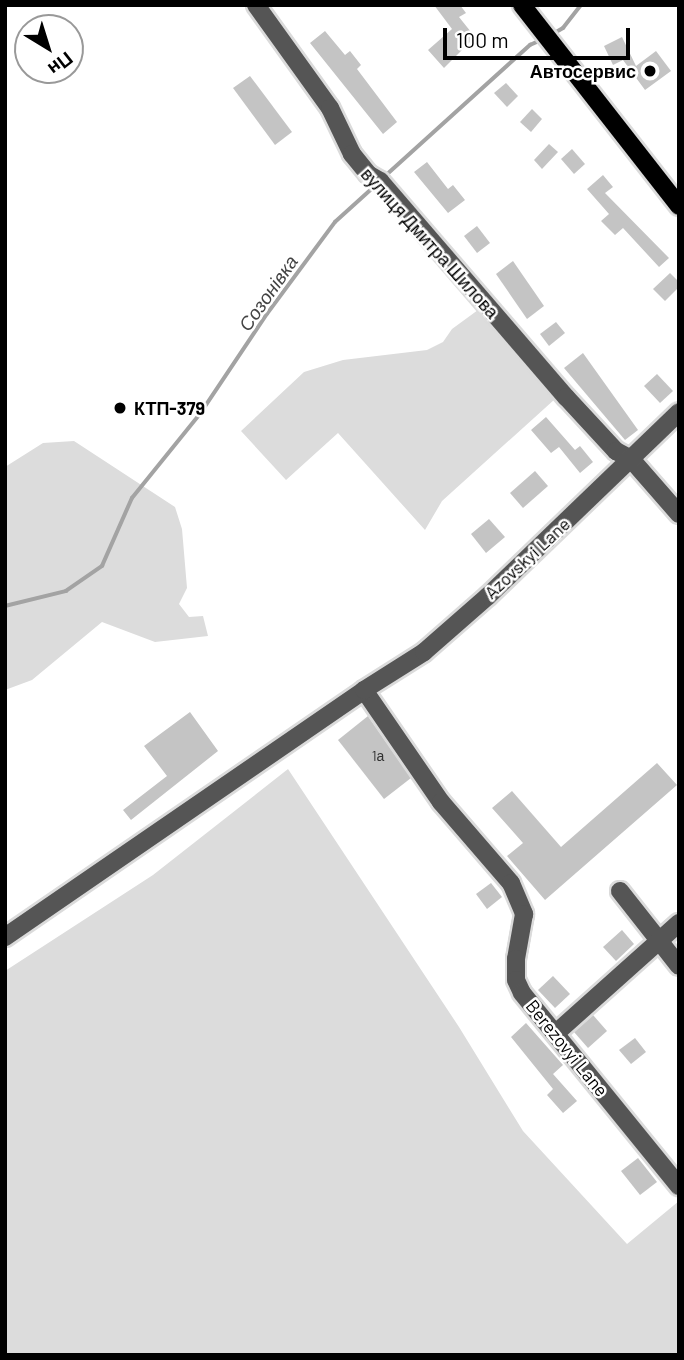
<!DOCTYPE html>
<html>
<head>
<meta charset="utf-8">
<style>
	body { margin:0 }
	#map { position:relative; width:684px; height:1360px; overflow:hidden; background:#fff; font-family:Barlow,sans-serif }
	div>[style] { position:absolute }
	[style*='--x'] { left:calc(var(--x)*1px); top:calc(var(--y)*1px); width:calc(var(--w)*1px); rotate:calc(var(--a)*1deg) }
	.green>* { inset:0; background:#dcdcdc }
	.stream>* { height:3.5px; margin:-1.75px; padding:0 1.75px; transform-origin:1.75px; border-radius:1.75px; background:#a3a3a3 }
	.building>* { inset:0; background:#c4c4c4 }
	.roads { filter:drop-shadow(2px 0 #dbdbdb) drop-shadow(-2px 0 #dbdbdb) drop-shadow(0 2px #dbdbdb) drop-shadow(0 -2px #dbdbdb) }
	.minor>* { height:18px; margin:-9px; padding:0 9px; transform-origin:9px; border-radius:9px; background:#555 }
	.major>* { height:18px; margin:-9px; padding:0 9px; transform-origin:9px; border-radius:9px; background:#000 }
	.dots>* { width:19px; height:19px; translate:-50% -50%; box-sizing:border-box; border:4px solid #fff; border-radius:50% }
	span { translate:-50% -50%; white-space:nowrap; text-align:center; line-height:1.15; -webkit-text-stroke:5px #fff; paint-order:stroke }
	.number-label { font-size:14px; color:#313131 }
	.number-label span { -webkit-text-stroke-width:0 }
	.poi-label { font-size:18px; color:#000; font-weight:700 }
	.right { translate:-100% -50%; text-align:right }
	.left { translate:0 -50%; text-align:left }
	.street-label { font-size:18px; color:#000 }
	.water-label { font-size:19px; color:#444; font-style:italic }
	.frame { position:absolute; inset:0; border:7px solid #000; pointer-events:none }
	.north { position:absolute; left:14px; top:14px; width:70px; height:70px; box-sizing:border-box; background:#fff; border:2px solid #999; border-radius:50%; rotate:142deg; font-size:19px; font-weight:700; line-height:28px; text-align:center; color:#000 }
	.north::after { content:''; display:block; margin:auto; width:24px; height:32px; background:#000; clip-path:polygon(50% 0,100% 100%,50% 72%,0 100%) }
	.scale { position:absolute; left:443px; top:28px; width:187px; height:32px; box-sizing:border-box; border:4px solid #000; border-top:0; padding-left:9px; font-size:21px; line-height:24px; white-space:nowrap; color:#000; -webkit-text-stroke:5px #fff; paint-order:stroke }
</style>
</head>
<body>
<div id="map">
	<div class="green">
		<div style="clip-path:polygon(478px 310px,555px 399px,442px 501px,425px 530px,338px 433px,286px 480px,241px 431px,304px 372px,343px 360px,427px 350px,443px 342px,452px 329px)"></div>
		<div style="clip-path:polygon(74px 441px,175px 507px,182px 529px,187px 588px,179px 604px,189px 617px,203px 616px,208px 636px,155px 642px,102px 622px,32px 680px,5px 690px,5px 467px,43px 443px)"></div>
		<div style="clip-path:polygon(288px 769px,459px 1027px,523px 1131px,627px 1244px,679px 1201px,679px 1355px,5px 1355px,5px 971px,153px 875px)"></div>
	</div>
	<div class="stream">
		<div style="--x:551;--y:35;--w:14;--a:-30"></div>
		<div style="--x:563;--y:28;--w:29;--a:-52"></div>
		<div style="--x:384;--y:177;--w:197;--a:-42.1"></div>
		<div style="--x:530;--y:45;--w:12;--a:-24"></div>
		<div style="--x:5;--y:606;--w:63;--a:-13.8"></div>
		<div style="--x:66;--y:591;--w:44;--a:-34.8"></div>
		<div style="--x:102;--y:566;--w:74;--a:-66.2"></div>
		<div style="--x:132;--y:498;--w:108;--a:-51"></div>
		<div style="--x:200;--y:414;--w:120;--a:-56.2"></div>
		<div style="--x:267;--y:314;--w:114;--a:-53.5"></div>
		<div style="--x:335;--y:222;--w:55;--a:-42.1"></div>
	</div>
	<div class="building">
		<div style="clip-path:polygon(434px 5px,460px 5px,466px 13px,459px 17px,475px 37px,444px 68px,428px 50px,452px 29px)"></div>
		<div style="clip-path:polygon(325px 31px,345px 55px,350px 51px,361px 65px,357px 69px,397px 122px,383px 134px,310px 43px)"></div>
		<div style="clip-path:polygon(622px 37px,636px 66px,656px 51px,671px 71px,645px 90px,623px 60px,613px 65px,604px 46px)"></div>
		<div style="clip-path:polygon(250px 76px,292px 132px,275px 145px,233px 88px)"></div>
		<div style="clip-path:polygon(506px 83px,518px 96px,507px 107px,494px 93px)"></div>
		<div style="clip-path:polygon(532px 109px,542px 119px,531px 132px,520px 122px)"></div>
		<div style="clip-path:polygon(549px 144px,558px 152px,542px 169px,534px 160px)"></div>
		<div style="clip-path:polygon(572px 149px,585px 164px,574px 174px,561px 159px)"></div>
		<div style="clip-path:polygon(427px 162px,448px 189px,453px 185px,465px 200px,448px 213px,414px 172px)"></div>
		<div style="clip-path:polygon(603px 175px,613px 187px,605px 193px,669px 258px,659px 267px,623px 228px,615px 235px,601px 221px,609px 214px,587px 189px)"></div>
		<div style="clip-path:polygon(477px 226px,490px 243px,477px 253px,464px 236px)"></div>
		<div style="clip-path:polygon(513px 261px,544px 306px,527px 319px,496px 274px)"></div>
		<div style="clip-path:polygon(670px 273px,679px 282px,679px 287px,665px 301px,653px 289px)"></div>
		<div style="clip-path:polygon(556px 322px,565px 333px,549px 346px,540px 334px)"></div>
		<div style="clip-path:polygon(583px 353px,638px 430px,625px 440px,564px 368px)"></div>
		<div style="clip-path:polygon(657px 374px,673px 391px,660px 403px,644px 386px)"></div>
		<div style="clip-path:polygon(546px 417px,575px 450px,580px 446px,593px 462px,580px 473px,559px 447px,551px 453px,531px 430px)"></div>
		<div style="clip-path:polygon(535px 471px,548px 486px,523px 508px,510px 493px)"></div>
		<div style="clip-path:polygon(489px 519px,505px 537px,486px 553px,471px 534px)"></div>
		<div style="clip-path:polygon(190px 712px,218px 751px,131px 820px,123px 810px,167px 776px,144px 746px)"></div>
		<div style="clip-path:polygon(368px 716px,411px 778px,384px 799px,338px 740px)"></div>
		<div style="clip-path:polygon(657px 763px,677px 785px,545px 900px,507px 856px,523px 843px,492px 808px,512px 791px,561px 847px)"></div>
		<div style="clip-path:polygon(491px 883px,502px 897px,487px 909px,476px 894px)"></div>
		<div style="clip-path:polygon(622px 930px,634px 944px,616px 961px,603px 947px)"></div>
		<div style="clip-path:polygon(553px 976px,570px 994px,555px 1008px,538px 990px)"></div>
		<div style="clip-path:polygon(593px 1015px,607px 1031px,588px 1048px,574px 1032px)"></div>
		<div style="clip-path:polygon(526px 1023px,563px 1065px,553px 1074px,577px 1101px,563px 1113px,547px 1095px,553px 1089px,511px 1037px)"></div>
		<div style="clip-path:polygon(635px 1038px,646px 1052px,631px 1064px,619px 1050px)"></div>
		<div style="clip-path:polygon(638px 1158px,657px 1182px,640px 1195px,621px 1171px)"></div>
	</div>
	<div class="roads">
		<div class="minor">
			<div style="--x:256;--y:5;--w:127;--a:54.3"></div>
			<div style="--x:330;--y:108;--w:51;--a:64.4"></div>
			<div style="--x:352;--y:154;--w:26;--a:51"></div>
			<div style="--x:368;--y:174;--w:14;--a:30"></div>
			<div style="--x:380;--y:181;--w:285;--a:49.3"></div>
			<div style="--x:566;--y:397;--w:74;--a:47.2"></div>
			<div style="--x:616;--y:451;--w:17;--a:28"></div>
			<div style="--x:631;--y:459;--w:73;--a:48.9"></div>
			<div style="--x:364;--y:690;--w:136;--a:55.5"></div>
			<div style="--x:441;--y:802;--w:107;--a:49.2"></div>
			<div style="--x:511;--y:883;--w:34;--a:67"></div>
			<div style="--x:524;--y:914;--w:46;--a:100.1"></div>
			<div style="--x:516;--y:959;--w:21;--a:90"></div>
			<div style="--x:516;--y:980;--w:14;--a:65"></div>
			<div style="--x:522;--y:993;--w:249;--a:50.9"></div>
			<div style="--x:620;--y:891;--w:95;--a:51.8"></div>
			<div style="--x:5;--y:937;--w:436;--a:-34.5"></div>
			<div style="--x:364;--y:690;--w:71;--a:-32.3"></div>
			<div style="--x:424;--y:652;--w:85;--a:-41.2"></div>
			<div style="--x:488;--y:596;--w:265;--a:-43.9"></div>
			<div style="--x:556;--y:1033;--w:165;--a:-41.8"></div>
		</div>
		<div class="major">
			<div style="--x:522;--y:5;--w:255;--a:52"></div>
		</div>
	</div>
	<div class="dots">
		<div style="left:650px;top:71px;background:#000"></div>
		<div style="left:120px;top:408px;background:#000"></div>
	</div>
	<div class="number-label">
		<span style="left:378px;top:756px">1а</span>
	</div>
	<div class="poi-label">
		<span class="right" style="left:636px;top:71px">Автосервис</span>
		<span class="left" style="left:134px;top:408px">КТП-379</span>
	</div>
	<div class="street-label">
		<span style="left:430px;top:243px;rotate:48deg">вулиця Дмитра Шилова</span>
		<span style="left:527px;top:558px;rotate:-43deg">Azovskyi Lane</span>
		<span style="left:567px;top:1048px;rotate:51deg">Berezovyi Lane</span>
	</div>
	<div class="water-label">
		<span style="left:268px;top:293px;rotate:-55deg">Созонівка</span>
	</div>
	<div class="frame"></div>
	<div class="north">Пн</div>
	<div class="scale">100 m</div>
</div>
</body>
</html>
